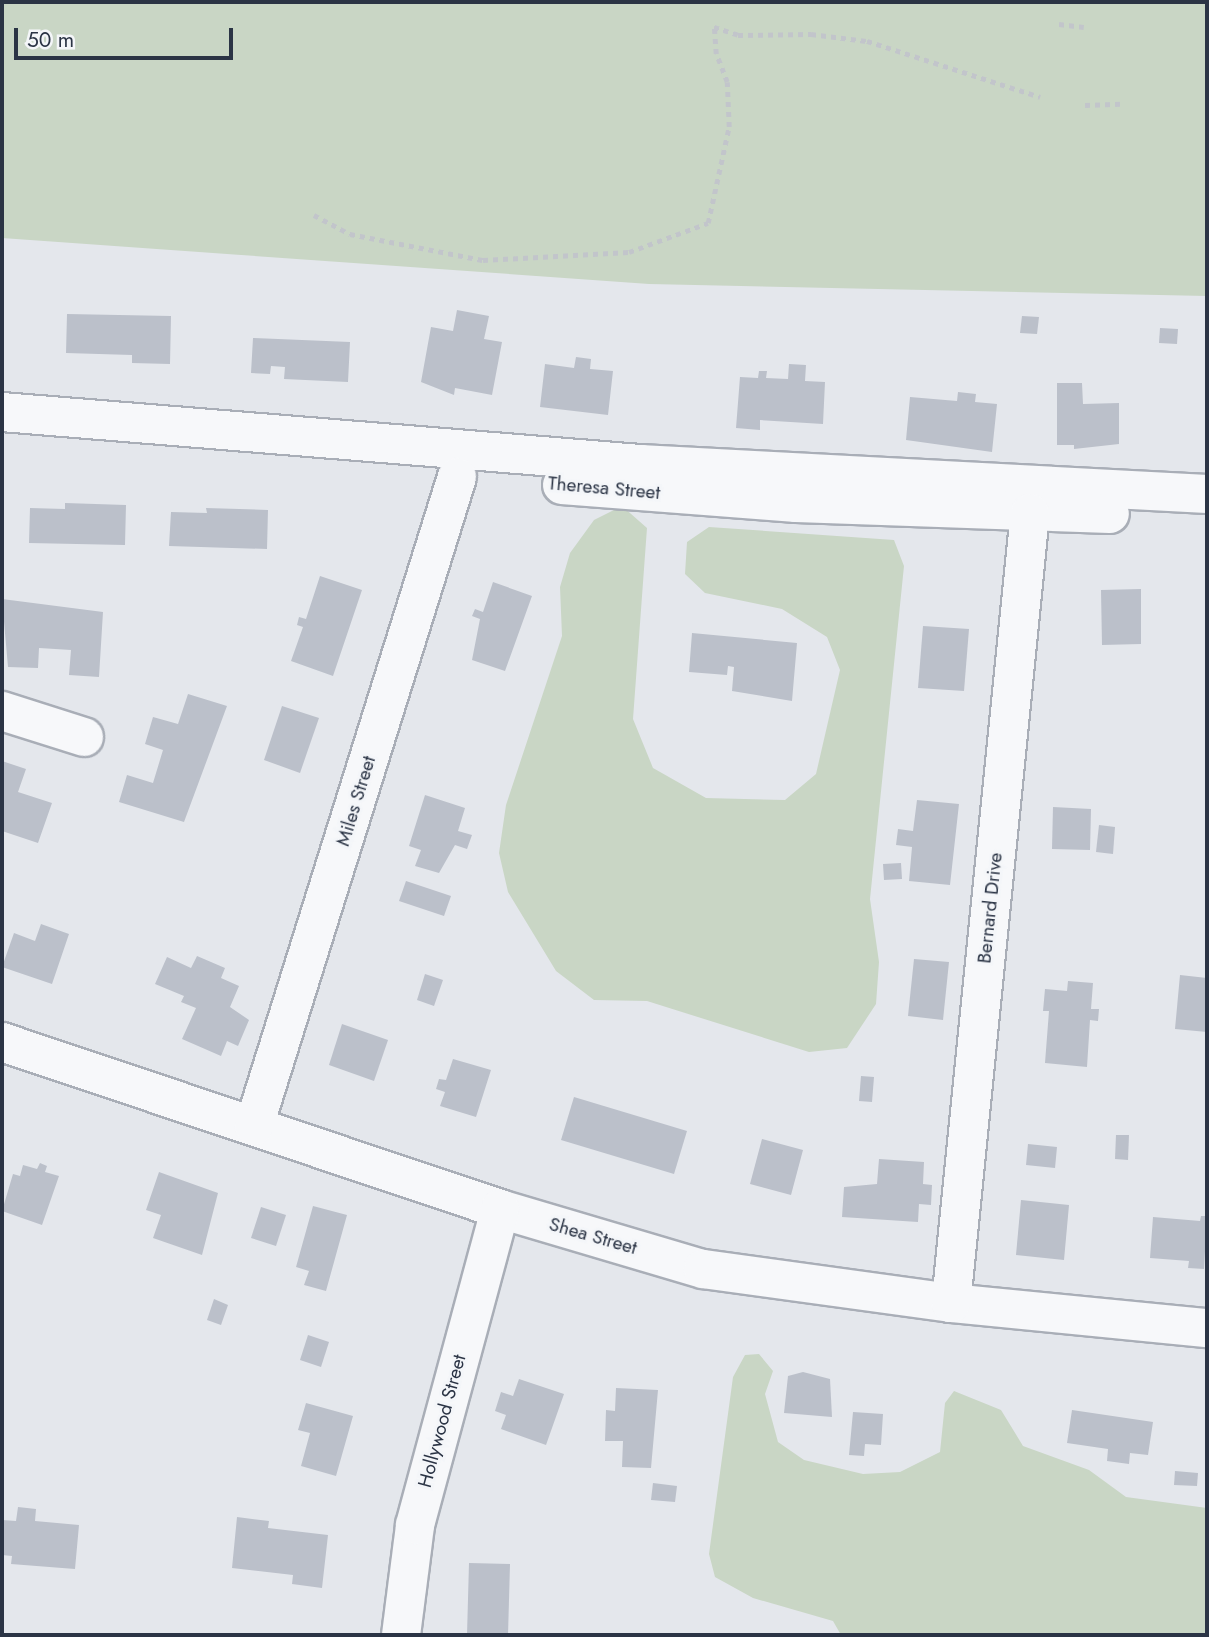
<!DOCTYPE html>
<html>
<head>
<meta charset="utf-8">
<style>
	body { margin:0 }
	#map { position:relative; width:1209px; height:1637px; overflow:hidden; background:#e4e7ec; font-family:Jost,sans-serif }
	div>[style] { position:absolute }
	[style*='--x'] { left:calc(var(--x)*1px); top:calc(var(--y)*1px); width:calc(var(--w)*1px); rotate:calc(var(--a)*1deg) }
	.green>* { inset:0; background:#c9d6c5 }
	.building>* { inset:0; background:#bbc0ca }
	.path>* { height:4.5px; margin-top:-2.25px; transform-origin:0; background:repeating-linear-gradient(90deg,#c2c5cb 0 5px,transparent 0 10px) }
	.roads { filter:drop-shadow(2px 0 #a9aeb7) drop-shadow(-2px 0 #a9aeb7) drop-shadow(0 2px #a9aeb7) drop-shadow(0 -2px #a9aeb7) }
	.minor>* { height:38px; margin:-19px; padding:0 19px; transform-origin:19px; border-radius:19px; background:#f7f8fa }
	span { translate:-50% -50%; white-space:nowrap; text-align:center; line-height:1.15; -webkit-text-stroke:6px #f4f6f9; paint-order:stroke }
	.street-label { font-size:19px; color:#2b3445 }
	.frame { position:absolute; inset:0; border:4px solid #2b3445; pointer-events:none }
	.scale { position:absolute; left:14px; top:28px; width:219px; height:32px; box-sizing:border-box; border:4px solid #2b3445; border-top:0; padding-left:9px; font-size:21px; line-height:24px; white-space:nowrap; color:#2b3445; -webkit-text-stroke:5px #f4f6f9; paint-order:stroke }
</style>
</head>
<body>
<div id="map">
	<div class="green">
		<div style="clip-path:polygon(2px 2px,1207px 2px,1207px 296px,649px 284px,2px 238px)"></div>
		<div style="clip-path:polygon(622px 506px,647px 528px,633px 719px,653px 768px,706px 798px,785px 800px,816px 774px,840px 670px,827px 637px,782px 609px,705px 593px,685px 574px,687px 542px,709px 527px,894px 540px,904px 566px,870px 899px,879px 962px,876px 1004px,847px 1048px,809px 1052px,647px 1001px,594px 1000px,556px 971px,508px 892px,499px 853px,506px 805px,562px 636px,560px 587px,570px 553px,594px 520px)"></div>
		<div style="clip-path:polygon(759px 1354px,773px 1371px,765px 1394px,778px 1442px,804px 1460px,863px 1474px,900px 1472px,940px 1452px,945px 1403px,954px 1391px,1001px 1410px,1023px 1446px,1089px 1470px,1126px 1497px,1207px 1508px,1207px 1635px,841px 1635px,833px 1621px,753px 1598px,715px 1577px,709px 1554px,733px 1377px,745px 1355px)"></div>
	</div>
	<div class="building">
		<div style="clip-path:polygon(457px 310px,489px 316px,484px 339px,502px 342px,492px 395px,455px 388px,454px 395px,421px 382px,431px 327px,453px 331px)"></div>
		<div style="clip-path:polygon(67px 314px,171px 316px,170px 364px,132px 363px,132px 355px,66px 353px)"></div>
		<div style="clip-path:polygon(1022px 316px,1039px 317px,1037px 334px,1020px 333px)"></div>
		<div style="clip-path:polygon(1160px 328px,1178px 329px,1177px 344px,1159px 343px)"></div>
		<div style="clip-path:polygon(253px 338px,350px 342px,348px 382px,284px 379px,285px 367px,271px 366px,270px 374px,251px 373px)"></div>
		<div style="clip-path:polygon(576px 357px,591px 359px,590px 369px,613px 371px,608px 415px,540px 407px,545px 364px,574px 368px)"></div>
		<div style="clip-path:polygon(789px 364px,806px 365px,805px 381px,825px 382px,823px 424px,760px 420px,760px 430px,736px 428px,740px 377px,758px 378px,759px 371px,767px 371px,766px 378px,788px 379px)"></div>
		<div style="clip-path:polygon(1057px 383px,1082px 383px,1083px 404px,1119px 403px,1119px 444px,1074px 449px,1074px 445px,1057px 445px)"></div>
		<div style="clip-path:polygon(958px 392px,976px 394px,975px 402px,997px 404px,992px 452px,906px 440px,910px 397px,957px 401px)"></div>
		<div style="clip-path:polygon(65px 503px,126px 505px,125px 545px,29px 543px,30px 508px,65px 509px)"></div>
		<div style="clip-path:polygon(206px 508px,268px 510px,267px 549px,169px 546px,171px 512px,207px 513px)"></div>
		<div style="clip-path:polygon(320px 576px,362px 590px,333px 676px,291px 661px,303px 627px,297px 625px,299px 617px,306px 619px)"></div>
		<div style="clip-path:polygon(493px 582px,532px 596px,505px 671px,472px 660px,480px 619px,472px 616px,475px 609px,483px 612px)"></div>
		<div style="clip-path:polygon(1141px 589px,1141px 644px,1102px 645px,1101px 590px)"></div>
		<div style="clip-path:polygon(2px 599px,103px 612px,99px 677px,69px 675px,71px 650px,39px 648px,38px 668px,8px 667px)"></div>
		<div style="clip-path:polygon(923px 626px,969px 629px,964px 691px,918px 688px)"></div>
		<div style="clip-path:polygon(692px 633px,797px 643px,792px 701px,732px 691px,734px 667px,728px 666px,727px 675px,689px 672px)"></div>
		<div style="clip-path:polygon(188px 694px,227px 706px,184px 822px,119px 802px,127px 775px,153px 783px,163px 750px,145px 744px,153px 717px,178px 724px)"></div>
		<div style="clip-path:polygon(282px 706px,319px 718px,300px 773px,264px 760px)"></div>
		<div style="clip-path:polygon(2px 761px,26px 769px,18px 792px,52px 803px,38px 843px,2px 831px)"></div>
		<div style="clip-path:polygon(425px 795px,465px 808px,458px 831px,472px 835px,467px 849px,455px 845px,439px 873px,415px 866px,421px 850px,409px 846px)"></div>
		<div style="clip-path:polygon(917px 800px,959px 804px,950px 885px,909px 881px,912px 847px,896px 845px,898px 829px,913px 831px)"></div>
		<div style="clip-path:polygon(1053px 807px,1091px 809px,1090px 850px,1052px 849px)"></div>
		<div style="clip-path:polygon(1099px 825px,1115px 827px,1113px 854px,1096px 852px)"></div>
		<div style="clip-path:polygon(901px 863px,902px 879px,884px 880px,883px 864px)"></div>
		<div style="clip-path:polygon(406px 881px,451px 896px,444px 916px,399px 901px)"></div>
		<div style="clip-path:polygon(41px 924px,69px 934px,52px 984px,2px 967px,14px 933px,35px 941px)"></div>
		<div style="clip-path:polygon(197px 956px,225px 968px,221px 978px,239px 986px,230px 1007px,249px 1020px,238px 1046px,227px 1041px,221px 1056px,182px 1039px,196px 1008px,181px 1002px,184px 996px,155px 984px,167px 957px,191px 968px)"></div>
		<div style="clip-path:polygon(914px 959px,949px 962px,943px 1020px,908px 1016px)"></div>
		<div style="clip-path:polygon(425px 974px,443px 980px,434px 1006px,417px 1000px)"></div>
		<div style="clip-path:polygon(1180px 975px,1207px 978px,1207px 1032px,1175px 1029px)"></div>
		<div style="clip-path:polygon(1068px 981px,1093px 983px,1091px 1009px,1099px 1009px,1098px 1021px,1090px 1020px,1087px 1067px,1045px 1063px,1049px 1011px,1043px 1011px,1045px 989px,1067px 991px)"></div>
		<div style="clip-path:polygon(342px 1024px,388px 1040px,374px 1081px,329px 1065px)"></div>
		<div style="clip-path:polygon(453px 1059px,491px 1070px,476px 1117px,440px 1106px,445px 1092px,436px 1089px,439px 1079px,446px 1080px)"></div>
		<div style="clip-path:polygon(861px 1076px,874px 1077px,872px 1102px,859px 1101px)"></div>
		<div style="clip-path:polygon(574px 1097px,687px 1131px,674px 1174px,561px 1140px)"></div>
		<div style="clip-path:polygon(1116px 1135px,1129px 1135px,1128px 1160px,1115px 1159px)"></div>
		<div style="clip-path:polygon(762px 1139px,803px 1150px,791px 1195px,750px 1184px)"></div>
		<div style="clip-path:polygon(1028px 1144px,1057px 1147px,1055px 1168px,1026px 1165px)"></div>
		<div style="clip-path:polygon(879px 1159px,924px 1162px,923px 1184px,932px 1185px,931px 1205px,919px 1204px,918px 1222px,842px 1217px,844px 1187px,877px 1184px)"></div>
		<div style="clip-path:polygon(40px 1163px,47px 1166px,45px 1172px,59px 1176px,42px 1225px,2px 1211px,13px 1174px,20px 1176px,23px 1165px,37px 1169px)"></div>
		<div style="clip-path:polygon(159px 1172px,218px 1193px,202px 1255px,153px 1238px,161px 1215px,146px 1210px)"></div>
		<div style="clip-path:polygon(1021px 1200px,1069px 1205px,1064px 1260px,1016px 1255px)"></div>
		<div style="clip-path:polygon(313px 1206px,347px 1215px,326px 1291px,304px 1285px,309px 1271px,296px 1267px)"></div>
		<div style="clip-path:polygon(261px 1207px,286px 1215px,276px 1246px,251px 1238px)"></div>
		<div style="clip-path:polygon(1201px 1216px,1207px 1216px,1204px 1269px,1188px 1268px,1189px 1261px,1150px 1258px,1153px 1217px,1200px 1221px)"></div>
		<div style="clip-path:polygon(214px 1299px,228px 1305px,221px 1325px,207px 1320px)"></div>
		<div style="clip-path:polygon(308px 1335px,329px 1342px,321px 1367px,300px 1360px)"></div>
		<div style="clip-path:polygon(803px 1372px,830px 1379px,832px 1417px,784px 1413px,788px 1376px)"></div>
		<div style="clip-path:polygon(519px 1379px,564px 1394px,546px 1445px,501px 1429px,506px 1415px,495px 1411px,501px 1392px,513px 1396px)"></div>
		<div style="clip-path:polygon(616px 1388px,658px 1390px,651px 1468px,622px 1467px,623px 1441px,605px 1441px,606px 1410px,615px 1411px)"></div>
		<div style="clip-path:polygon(306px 1403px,353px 1416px,336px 1476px,301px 1466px,310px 1433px,298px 1430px)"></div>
		<div style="clip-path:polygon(1072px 1410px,1153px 1422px,1148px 1455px,1130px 1453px,1129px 1464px,1107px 1461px,1108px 1449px,1067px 1443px)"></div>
		<div style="clip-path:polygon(853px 1412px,883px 1414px,881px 1445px,865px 1444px,864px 1456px,849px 1455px)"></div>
		<div style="clip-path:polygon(1175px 1471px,1198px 1473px,1197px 1486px,1174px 1485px)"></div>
		<div style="clip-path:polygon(653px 1483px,677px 1486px,675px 1502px,651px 1500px)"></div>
		<div style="clip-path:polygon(18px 1507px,36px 1509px,35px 1521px,79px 1525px,75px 1569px,11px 1564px,12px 1556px,2px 1555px,2px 1520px,16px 1521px)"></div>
		<div style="clip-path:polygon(237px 1517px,269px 1521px,268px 1528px,328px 1535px,322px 1588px,292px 1584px,293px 1575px,232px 1568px)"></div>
		<div style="clip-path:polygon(469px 1563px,510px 1564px,508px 1635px,467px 1635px)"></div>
	</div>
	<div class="path">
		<div style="--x:1059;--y:24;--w:25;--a:7"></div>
		<div style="--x:1085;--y:105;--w:36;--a:-2"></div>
		<div style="--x:314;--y:215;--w:41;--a:27.8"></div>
		<div style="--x:350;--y:234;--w:136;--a:11.1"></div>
		<div style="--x:483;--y:260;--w:146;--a:-3.1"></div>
		<div style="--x:629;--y:252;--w:84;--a:-20.2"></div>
		<div style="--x:708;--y:223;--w:98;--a:-77.7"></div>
		<div style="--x:729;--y:127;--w:45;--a:-92.5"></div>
		<div style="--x:727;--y:82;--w:30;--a:-111"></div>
		<div style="--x:716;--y:54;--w:27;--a:-94"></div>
		<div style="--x:714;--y:27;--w:25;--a:18"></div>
		<div style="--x:738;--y:35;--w:73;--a:-0.8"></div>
		<div style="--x:811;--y:34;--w:56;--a:7.1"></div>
		<div style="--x:867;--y:41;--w:182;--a:17.9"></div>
	</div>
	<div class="roads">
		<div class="minor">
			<div style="--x:2;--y:412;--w:640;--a:4.66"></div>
			<div style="--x:640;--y:464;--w:568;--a:3.03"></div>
			<div style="--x:562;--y:485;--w:235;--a:4.4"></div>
			<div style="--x:796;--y:503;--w:314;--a:2"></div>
			<div style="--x:2;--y:711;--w:86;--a:17.6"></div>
			<div style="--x:2;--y:1042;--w:525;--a:18.54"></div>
			<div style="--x:500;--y:1209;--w:212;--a:16.5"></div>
			<div style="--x:703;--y:1269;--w:250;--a:7.8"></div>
			<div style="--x:951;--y:1303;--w:257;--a:5.6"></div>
			<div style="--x:254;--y:1126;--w:680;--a:-72.63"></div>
			<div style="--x:951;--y:1303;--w:794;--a:-84.29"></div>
			<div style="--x:401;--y:1635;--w:111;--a:-82.7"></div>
			<div style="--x:415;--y:1525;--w:327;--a:-74.9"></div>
		</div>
	</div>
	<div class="street-label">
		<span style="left:604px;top:488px;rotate:5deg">Theresa Street</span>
		<span style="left:356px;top:801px;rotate:-73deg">Miles Street</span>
		<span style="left:990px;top:908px;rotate:-84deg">Bernard Drive</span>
		<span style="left:593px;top:1236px;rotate:16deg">Shea Street</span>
		<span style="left:442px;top:1421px;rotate:-75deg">Hollywood Street</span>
	</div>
	<div class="frame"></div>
	<div class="scale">50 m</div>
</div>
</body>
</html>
